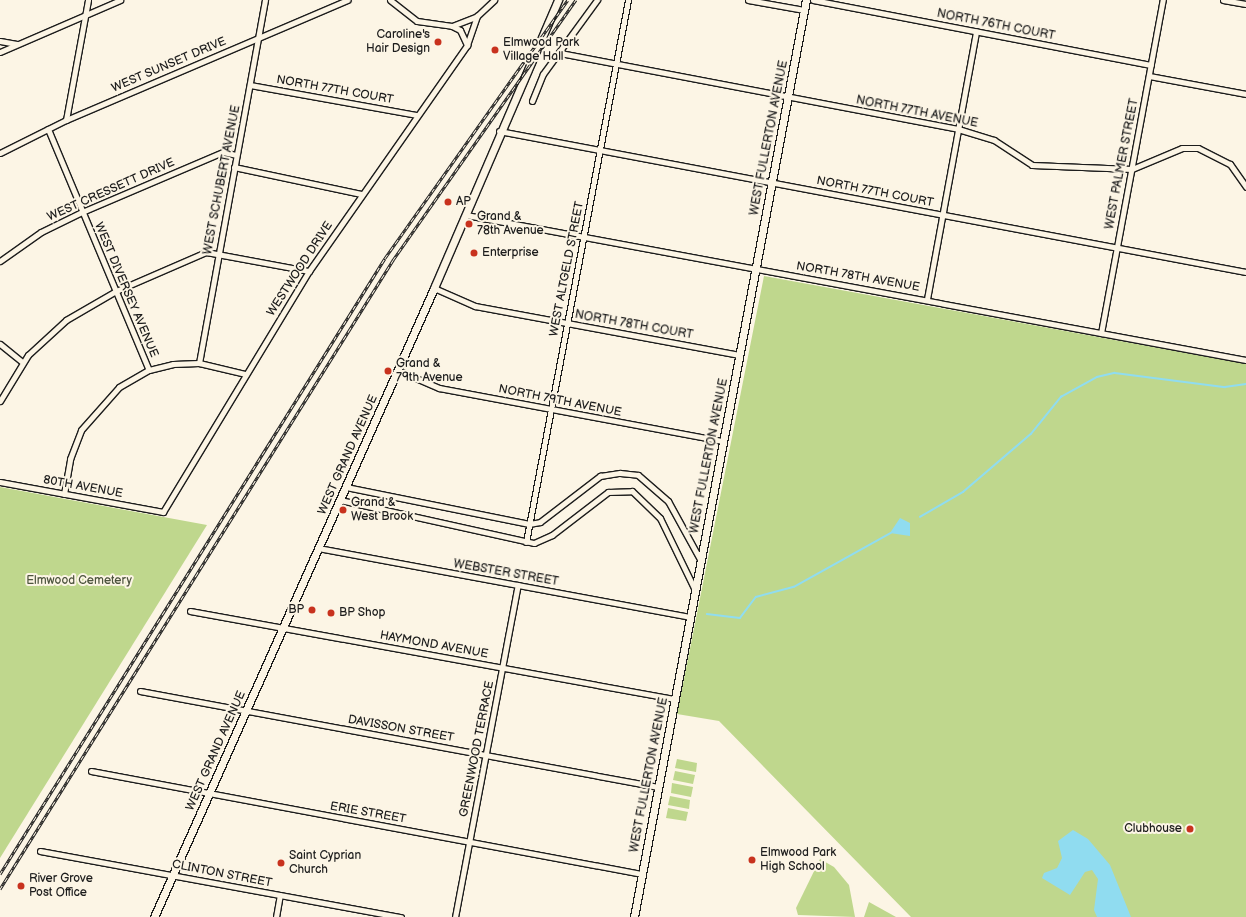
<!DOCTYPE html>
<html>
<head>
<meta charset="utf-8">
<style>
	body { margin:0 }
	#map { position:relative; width:1246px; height:917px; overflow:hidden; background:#fcf5e5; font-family:"Balsamiq Sans",sans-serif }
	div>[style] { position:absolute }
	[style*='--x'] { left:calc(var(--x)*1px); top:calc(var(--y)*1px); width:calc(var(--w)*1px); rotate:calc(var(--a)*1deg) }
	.green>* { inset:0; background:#bfd78d }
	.water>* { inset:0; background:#90dcf0 }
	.stream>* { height:1.5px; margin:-0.75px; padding:0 0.75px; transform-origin:0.75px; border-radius:0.75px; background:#90dcf0 }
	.roads { filter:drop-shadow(1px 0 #1c1c1c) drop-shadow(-1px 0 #1c1c1c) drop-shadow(0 1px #1c1c1c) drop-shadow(0 -1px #1c1c1c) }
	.street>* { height:5px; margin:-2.5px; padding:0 2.5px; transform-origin:2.5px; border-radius:2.5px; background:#fcf5e5 }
	.secondary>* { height:7px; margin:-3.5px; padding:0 3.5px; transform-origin:3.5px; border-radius:3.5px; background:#fcf5e5 }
	.rail>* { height:3px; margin-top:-1.5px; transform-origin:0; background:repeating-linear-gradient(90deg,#fcf5e5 0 4.5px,#1c1c1c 0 9px); box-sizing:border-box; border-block:1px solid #1c1c1c }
	.dots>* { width:11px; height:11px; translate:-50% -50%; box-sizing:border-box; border:2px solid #fcf5e5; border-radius:50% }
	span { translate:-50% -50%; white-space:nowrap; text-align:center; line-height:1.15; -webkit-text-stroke:4px #fcf5e5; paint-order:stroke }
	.street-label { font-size:12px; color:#1c1c1c }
	.poi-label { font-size:12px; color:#1c1c1c }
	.right { translate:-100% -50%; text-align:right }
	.left { translate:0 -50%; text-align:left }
	.park-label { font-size:12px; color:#4d543e }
</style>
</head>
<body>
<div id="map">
	<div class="green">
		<div style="clip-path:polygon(764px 276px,1246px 364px,1246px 917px,911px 917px,719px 721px,677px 714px)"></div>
		<div style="clip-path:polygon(0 487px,207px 525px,0 858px)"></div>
		<div style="clip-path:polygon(677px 759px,697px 763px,696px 772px,675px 768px)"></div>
		<div style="clip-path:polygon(675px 771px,695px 775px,693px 784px,673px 780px)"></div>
		<div style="clip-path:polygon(672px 783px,693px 787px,691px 797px,671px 793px)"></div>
		<div style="clip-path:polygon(670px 796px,690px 800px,689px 809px,668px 805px)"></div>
		<div style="clip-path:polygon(668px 808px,688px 812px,686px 821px,666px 818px)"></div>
		<div style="clip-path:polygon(820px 859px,834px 867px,849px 885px,855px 917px,798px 915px,796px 908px)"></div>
		<div style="clip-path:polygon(869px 902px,896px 917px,864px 917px)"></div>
	</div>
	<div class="water">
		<div style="clip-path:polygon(900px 518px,910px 523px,910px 536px,890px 533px)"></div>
		<div style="clip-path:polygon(1073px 830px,1088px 839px,1110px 865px,1131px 917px,1097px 917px,1094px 910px,1098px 879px,1092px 870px,1085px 872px,1070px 895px,1042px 878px,1044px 873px,1057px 868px,1062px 858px,1058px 841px)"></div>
	</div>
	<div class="stream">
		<div style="--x:920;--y:517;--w:50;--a:-30.2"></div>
		<div style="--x:963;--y:492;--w:89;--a:-40.5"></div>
		<div style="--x:1031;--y:434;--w:48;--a:-51"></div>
		<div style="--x:1061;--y:397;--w:41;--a:-29.1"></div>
		<div style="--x:1097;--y:377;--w:18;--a:-13"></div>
		<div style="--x:1115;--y:373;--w:111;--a:7.3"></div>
		<div style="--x:1225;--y:387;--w:21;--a:-8"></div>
		<div style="--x:707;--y:614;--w:33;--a:7"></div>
		<div style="--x:740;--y:618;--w:26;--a:-53"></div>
		<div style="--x:756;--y:597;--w:39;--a:-15"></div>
		<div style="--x:794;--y:587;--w:111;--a:-29.1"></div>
	</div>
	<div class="roads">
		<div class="street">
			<div style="--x:390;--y:0;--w:34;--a:38"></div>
			<div style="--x:417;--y:21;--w:35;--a:8"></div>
			<div style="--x:452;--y:26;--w:26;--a:-21"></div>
			<div style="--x:476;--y:17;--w:25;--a:-43"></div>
			<div style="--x:748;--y:0;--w:57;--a:10.1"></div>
			<div style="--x:813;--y:0;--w:344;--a:10.9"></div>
			<div style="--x:1223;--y:0;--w:23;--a:10"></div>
			<div style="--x:452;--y:26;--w:9;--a:27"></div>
			<div style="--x:460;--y:30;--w:17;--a:65"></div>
			<div style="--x:0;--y:41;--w:17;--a:10"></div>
			<div style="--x:0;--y:52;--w:131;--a:-23.4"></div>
			<div style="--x:560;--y:53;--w:405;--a:10.8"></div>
			<div style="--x:958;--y:129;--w:38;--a:17"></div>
			<div style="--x:994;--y:140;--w:45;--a:33.3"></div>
			<div style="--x:1032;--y:165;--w:100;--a:2.3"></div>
			<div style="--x:1132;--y:169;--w:54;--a:-22.8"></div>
			<div style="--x:1182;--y:148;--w:16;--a:0"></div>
			<div style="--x:1198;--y:148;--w:36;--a:27"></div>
			<div style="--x:1230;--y:164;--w:28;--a:55"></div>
			<div style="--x:1149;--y:76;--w:99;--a:10.5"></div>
			<div style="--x:250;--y:85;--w:170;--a:10.2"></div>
			<div style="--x:532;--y:101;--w:29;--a:-68"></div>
			<div style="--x:543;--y:74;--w:92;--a:-53.9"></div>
			<div style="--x:66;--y:120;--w:122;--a:-79.6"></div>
			<div style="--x:48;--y:129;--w:261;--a:67.3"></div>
			<div style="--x:499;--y:131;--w:760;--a:10.69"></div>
			<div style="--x:0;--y:153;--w:74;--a:-26.6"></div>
			<div style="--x:66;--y:120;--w:306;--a:-23.1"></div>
			<div style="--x:234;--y:167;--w:130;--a:12"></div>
			<div style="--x:466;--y:215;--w:793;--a:10.53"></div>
			<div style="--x:0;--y:261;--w:50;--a:-35.3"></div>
			<div style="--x:41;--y:232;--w:46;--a:-26"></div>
			<div style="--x:82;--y:212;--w:153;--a:-23.1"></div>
			<div style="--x:223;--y:152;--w:13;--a:13"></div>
			<div style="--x:434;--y:288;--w:45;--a:23.7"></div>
			<div style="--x:475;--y:306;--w:269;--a:10.5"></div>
			<div style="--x:927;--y:299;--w:272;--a:-79.6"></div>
			<div style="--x:1101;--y:333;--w:339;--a:-79.5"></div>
			<div style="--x:0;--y:344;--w:28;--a:39"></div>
			<div style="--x:199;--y:363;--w:369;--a:-79.7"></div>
			<div style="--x:397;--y:370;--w:46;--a:23.2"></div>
			<div style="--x:439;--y:388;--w:289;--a:10.6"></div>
			<div style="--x:0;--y:401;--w:54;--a:-58.7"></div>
			<div style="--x:28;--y:355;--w:52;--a:-42.6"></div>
			<div style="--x:66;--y:320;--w:58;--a:-30.1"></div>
			<div style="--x:116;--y:291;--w:98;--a:-23.4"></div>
			<div style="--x:206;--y:252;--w:105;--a:10.5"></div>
			<div style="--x:0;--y:482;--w:166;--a:10.4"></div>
			<div style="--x:163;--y:512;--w:282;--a:-58.8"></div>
			<div style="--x:309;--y:271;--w:276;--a:-55"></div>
			<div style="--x:467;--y:45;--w:31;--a:-71"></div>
			<div style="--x:346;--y:487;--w:187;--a:11.4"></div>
			<div style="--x:529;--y:524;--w:11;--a:-10"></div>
			<div style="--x:540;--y:522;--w:76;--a:-37.5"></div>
			<div style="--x:600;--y:476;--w:20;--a:-9"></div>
			<div style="--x:620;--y:473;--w:18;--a:6"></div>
			<div style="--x:638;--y:475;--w:40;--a:41"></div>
			<div style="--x:668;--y:501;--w:68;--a:61.2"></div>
			<div style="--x:64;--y:494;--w:36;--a:-80"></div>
			<div style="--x:70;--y:459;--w:31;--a:-69"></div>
			<div style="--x:81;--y:430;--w:57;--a:-48.5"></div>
			<div style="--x:119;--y:387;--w:34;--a:-30"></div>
			<div style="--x:149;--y:370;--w:25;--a:-14"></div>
			<div style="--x:173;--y:364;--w:26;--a:-2"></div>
			<div style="--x:199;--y:363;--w:47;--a:13.4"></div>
			<div style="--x:340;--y:500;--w:199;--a:12.5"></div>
			<div style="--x:534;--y:543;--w:20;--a:-24"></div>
			<div style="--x:552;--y:535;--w:71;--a:-37.5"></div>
			<div style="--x:608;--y:492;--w:24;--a:-2"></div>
			<div style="--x:632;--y:491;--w:39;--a:44"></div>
			<div style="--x:660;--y:518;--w:80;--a:64.1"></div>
			<div style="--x:526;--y:542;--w:552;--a:-79.34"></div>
			<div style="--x:318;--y:548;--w:378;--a:10.5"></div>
			<div style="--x:190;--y:611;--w:493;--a:10.3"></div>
			<div style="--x:140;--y:691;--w:527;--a:10.5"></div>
			<div style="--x:91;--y:771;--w:561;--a:10.59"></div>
			<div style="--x:40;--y:851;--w:367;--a:10.4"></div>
			<div style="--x:276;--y:917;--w:22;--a:-80"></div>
			<div style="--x:455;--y:917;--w:338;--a:-79.3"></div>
		</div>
		<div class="secondary">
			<div style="--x:154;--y:917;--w:689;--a:-66"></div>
			<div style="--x:434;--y:288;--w:314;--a:-66.7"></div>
			<div style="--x:634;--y:917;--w:933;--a:-79.38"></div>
		</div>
	</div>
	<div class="rail">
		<div style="--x:0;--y:874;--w:726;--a:-57.99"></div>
		<div style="--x:385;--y:258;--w:316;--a:-54.7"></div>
		<div style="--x:0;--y:889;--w:742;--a:-58"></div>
		<div style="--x:393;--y:260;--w:318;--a:-54.9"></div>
	</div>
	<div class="dots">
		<div style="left:438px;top:42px;background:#c8321e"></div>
		<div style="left:495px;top:50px;background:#c8321e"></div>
		<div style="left:448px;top:202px;background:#c8321e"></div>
		<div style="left:469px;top:224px;background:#c8321e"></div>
		<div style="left:474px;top:253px;background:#c8321e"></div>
		<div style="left:388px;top:371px;background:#c8321e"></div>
		<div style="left:343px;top:510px;background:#c8321e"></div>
		<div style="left:312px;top:610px;background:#c8321e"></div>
		<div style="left:331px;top:613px;background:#c8321e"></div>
		<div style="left:1190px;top:829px;background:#c8321e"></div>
		<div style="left:752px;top:860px;background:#c8321e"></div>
		<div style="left:281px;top:863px;background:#c8321e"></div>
		<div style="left:21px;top:886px;background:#c8321e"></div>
	</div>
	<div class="street-label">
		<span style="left:996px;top:25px;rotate:11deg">NORTH 76TH COURT</span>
		<span style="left:169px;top:65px;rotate:-23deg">WEST SUNSET DRIVE</span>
		<span style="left:335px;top:90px;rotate:10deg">NORTH 77TH COURT</span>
		<span style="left:917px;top:112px;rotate:11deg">NORTH 77TH AVENUE</span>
		<span style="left:769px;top:138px;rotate:-79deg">WEST FULLERTON AVENUE</span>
		<span style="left:1122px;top:164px;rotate:-79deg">WEST PALMER STREET</span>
		<span style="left:222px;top:180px;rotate:-79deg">WEST SCHUBERT AVENUE</span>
		<span style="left:111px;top:190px;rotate:-24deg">WEST CRESSETT DRIVE</span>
		<span style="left:875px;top:192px;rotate:11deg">NORTH 77TH COURT</span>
		<span style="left:300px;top:269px;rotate:-57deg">WESTWOOD DRIVE</span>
		<span style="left:567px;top:269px;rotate:-79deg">WEST ALTGELD STREET</span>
		<span style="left:858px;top:277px;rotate:10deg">NORTH 78TH AVENUE</span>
		<span style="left:126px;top:290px;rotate:67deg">WEST DIVERSEY AVENUE</span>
		<span style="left:634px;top:325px;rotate:10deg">NORTH 78TH COURT</span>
		<span style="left:560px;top:401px;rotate:11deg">NORTH 79TH AVENUE</span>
		<span style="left:348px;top:455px;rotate:-66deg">WEST GRAND AVENUE</span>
		<span style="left:709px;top:456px;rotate:-79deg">WEST FULLERTON AVENUE</span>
		<span style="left:83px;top:487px;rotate:10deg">80TH AVENUE</span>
		<span style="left:506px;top:573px;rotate:10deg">WEBSTER STREET</span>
		<span style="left:434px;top:645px;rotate:10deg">HAYMOND AVENUE</span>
		<span style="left:401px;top:729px;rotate:10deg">DAVISSON STREET</span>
		<span style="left:477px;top:749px;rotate:-79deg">GREENWOOD TERRACE</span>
		<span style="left:216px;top:751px;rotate:-66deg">WEST GRAND AVENUE</span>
		<span style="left:649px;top:775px;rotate:-79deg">WEST FULLERTON AVENUE</span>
		<span style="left:368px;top:813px;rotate:10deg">ERIE STREET</span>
		<span style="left:222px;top:874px;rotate:11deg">CLINTON STREET</span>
	</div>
	<div class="poi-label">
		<span class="right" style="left:430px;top:42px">Caroline's<br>Hair Design</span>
		<span class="left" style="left:503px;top:50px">Elmwood Park<br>Village Hall</span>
		<span class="left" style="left:456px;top:202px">AP</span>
		<span class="left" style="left:477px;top:224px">Grand &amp;<br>78th Avenue</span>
		<span class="left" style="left:482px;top:253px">Enterprise</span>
		<span class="left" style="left:396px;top:371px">Grand &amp;<br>79th Avenue</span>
		<span class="left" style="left:351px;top:510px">Grand &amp;<br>West Brook</span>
		<span class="right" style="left:304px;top:610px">BP</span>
		<span class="left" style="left:339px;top:613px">BP Shop</span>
		<span class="right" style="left:1182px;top:829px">Clubhouse</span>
		<span class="left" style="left:760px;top:860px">Elmwood Park<br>High School</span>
		<span class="left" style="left:289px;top:863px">Saint Cyprian<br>Church</span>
		<span class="left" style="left:29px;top:886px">River Grove<br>Post Office</span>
	</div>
	<div class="park-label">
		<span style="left:79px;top:581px">Elmwood Cemetery</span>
	</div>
</div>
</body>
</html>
